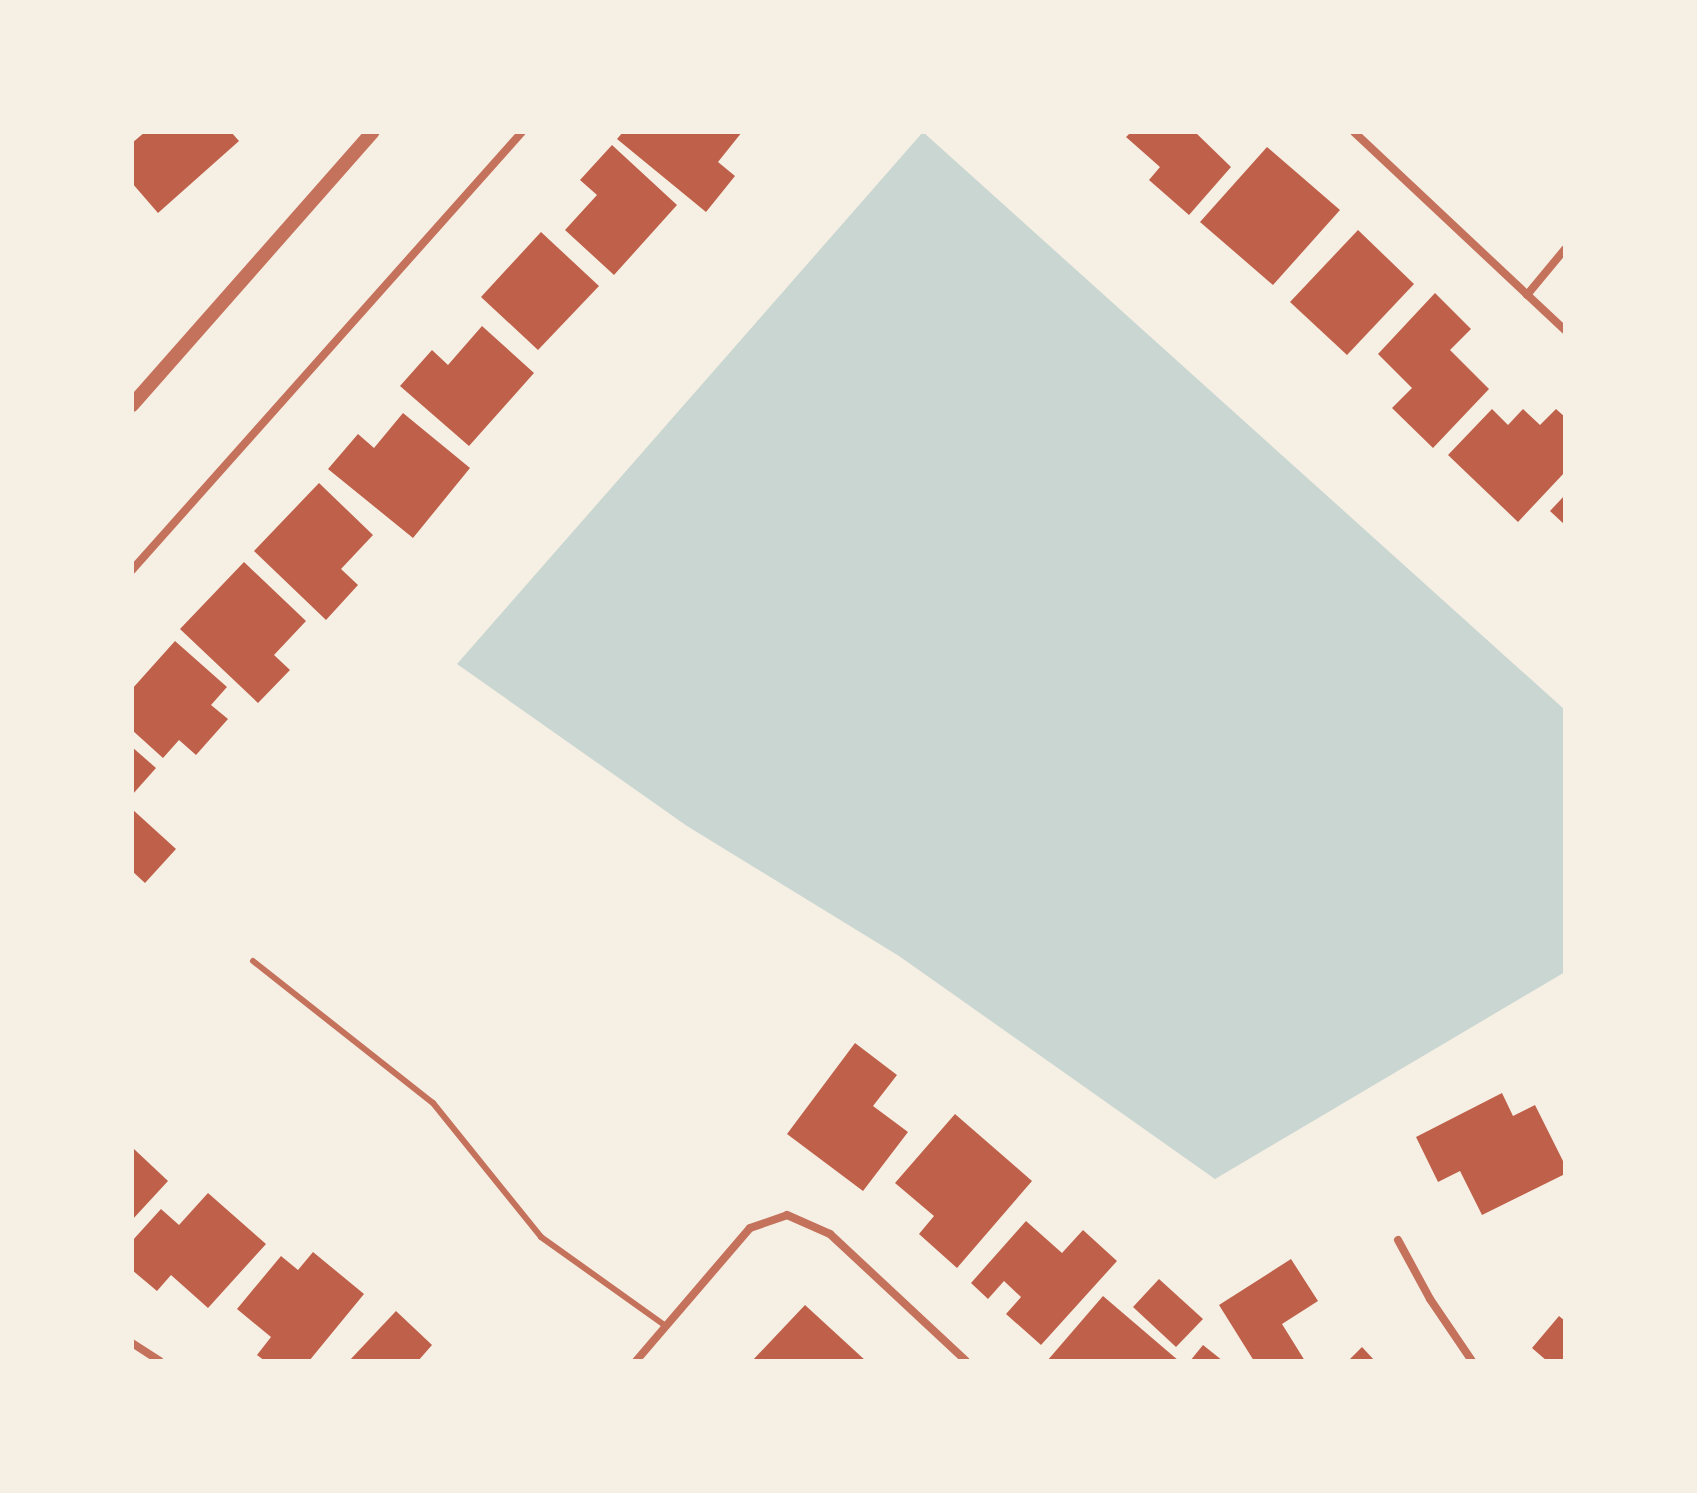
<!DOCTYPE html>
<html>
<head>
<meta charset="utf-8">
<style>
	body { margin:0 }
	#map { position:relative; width:1697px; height:1493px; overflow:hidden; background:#f6efe4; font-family:"PT Sans Narrow",sans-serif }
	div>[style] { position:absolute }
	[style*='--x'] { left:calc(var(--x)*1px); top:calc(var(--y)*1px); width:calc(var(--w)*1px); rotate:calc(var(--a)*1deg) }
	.water>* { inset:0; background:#c9d6d2 }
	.building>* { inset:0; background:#bf614a }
	.service>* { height:6px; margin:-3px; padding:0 3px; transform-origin:3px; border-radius:3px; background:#c5725c }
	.minor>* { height:8px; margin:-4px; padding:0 4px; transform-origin:4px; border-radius:4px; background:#c5725c }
	.tertiary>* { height:14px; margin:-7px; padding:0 7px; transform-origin:7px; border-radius:7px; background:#c5725c }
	span { translate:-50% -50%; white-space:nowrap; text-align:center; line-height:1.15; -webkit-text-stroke:7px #f6efe4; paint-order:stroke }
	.frame { position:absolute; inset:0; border:134px solid #f6efe4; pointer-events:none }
</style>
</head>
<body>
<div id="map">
	<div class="water">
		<div style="clip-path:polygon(923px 132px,1565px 710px,1565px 972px,1215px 1179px,899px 956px,687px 826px,457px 664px)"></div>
	</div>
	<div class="building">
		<div style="clip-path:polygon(145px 132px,231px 132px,239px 141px,158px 213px,132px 183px,132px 143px)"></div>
		<div style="clip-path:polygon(623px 132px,742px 132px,718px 162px,735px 176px,706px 212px,617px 139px)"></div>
		<div style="clip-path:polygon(1131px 132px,1195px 132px,1231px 167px,1189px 215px,1149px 180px,1160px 167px,1126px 137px)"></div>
		<div style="clip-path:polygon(612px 145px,677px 205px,614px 275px,565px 230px,597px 195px,580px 180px)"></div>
		<div style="clip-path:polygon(1267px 147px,1340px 210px,1273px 285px,1200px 222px)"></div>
		<div style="clip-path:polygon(1358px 230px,1414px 284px,1347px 355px,1290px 302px)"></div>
		<div style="clip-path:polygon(541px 232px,599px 286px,538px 350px,481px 297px)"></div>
		<div style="clip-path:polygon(1435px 293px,1471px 329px,1450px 350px,1489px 389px,1433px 448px,1392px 408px,1412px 388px,1378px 354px)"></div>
		<div style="clip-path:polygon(482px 326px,534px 373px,469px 446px,400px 386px,432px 350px,448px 365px)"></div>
		<div style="clip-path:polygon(1492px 409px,1508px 425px,1523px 409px,1540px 425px,1556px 409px,1565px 417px,1565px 472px,1518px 522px,1448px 455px)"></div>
		<div style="clip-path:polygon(403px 413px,470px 468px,413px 538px,328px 469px,358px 434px,374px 448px)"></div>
		<div style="clip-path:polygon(319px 483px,373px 535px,341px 569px,358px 585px,326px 620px,254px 551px)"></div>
		<div style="clip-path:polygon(1565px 495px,1565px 525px,1550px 511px)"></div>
		<div style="clip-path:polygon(244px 562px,306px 621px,274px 655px,290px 670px,258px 703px,180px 629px)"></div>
		<div style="clip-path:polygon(175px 641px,227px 687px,211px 705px,228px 719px,196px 755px,179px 740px,163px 758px,132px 730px,132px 689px)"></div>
		<div style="clip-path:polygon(132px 747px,156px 768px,132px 795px)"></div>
		<div style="clip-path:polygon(132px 809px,176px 849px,145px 883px,132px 871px)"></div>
		<div style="clip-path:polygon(855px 1043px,897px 1075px,873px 1106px,908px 1132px,863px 1191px,787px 1134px)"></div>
		<div style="clip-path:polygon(1502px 1093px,1513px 1116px,1535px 1105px,1565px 1165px,1565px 1174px,1482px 1215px,1460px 1171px,1438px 1182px,1416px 1137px)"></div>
		<div style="clip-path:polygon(955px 1114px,1032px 1181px,957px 1268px,919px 1234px,934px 1216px,895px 1183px)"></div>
		<div style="clip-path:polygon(134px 1149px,168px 1181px,132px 1220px,132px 1151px)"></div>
		<div style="clip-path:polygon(208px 1193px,266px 1244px,208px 1308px,171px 1275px,157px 1291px,132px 1270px,132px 1241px,161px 1209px,179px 1225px)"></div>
		<div style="clip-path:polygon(1026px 1221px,1062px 1253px,1083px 1230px,1117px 1261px,1041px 1345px,1006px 1314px,1021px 1297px,1004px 1281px,988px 1299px,971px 1283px)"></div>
		<div style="clip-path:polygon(313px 1252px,364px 1294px,309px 1361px,265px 1361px,257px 1355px,271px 1337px,237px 1309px,281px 1256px,298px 1270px)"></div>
		<div style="clip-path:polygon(1291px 1259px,1318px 1301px,1282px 1324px,1305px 1361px,1254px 1361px,1219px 1305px)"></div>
		<div style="clip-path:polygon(1159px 1279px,1203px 1319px,1176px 1347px,1133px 1307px)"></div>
		<div style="clip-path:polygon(1103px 1296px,1179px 1361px,1047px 1361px)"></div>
		<div style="clip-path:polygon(805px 1305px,866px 1361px,752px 1361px)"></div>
		<div style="clip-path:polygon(396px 1311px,432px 1345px,418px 1361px,349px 1361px)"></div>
		<div style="clip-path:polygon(1559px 1316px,1565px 1321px,1565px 1361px,1547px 1361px,1532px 1348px)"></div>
		<div style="clip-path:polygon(1203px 1345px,1223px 1361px,1190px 1361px)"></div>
		<div style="clip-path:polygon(1362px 1347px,1375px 1361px,1348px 1361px)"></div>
	</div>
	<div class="service">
		<div style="--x:253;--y:961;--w:229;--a:38.3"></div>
		<div style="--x:433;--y:1103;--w:172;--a:51.1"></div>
		<div style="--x:541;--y:1237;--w:153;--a:35.5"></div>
	</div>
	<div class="minor">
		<div style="--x:1354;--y:132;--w:289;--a:43.2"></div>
		<div style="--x:1527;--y:295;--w:60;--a:-50.4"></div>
		<div style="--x:132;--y:570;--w:586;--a:-48.32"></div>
		<div style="--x:1398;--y:1240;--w:67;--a:61.5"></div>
		<div style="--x:1430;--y:1299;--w:75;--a:55.9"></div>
		<div style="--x:132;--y:1343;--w:33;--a:33"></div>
		<div style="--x:636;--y:1361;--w:175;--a:-49.4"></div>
		<div style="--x:750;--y:1228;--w:39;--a:-19"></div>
		<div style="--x:787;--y:1215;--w:47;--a:23.8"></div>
		<div style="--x:830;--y:1234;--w:186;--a:43"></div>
	</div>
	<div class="tertiary">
		<div style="--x:132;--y:405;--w:364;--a:-48.6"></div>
	</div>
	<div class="frame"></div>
</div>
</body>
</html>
